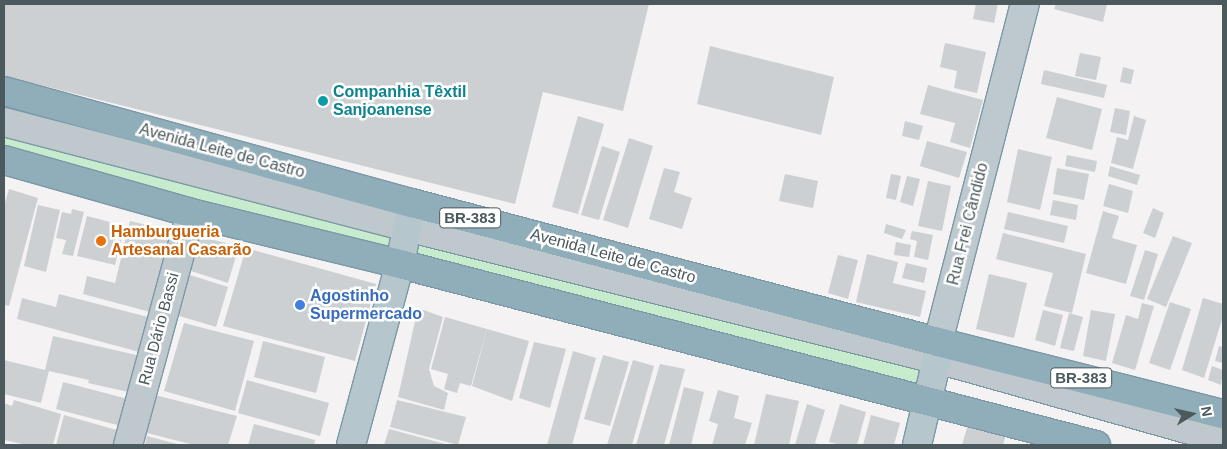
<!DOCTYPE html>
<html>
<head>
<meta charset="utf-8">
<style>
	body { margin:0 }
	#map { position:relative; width:1227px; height:449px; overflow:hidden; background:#f4f2f3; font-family:Arial,sans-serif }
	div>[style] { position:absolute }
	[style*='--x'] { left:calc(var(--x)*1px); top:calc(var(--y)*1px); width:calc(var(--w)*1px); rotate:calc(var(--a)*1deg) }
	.green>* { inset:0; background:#c7ebcd }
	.building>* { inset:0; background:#ccd0d3 }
	.roads { filter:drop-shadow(1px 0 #7b98a6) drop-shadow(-1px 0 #7b98a6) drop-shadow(0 1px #7b98a6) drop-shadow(0 -1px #7b98a6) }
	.street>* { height:28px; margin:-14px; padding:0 14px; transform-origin:14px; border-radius:14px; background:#bfc9cd }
	.secondary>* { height:28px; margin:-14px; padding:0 14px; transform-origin:14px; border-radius:14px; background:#bdc9ce }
	.primary>* { height:28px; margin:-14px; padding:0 14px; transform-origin:14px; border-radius:14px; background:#b5c6cd }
	.highway>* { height:28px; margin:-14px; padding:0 14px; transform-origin:14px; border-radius:14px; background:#90adba }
	.dots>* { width:14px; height:14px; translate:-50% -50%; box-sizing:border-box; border:2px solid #fff; border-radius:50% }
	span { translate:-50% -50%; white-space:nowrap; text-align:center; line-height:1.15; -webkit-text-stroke:5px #fff; paint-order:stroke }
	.shield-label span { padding:1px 4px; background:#fff; border:1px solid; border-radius:4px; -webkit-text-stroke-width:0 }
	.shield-label { font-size:15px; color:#4c595d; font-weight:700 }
	.culture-label { font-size:16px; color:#0d838f; font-weight:700 }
	.left { translate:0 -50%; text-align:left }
	.street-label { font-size:16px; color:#4c595d }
	.food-label { font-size:16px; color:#c56008; font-weight:700 }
	.shop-label { font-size:16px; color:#366cbe; font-weight:700 }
	.frame { position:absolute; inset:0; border:5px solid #4c595d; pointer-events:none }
	.north { position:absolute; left:1167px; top:389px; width:50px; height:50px; -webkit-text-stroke:4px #fff; paint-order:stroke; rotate:80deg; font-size:14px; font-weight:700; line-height:20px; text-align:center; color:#4c595d }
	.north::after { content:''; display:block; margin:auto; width:18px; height:22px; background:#4c595d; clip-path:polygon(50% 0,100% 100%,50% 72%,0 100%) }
</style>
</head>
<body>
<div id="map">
	<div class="green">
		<div style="clip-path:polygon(4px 91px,412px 203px,400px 264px,4px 159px)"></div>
		<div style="clip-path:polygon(414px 215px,938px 342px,929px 401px,408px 255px)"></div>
	</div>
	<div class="building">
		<div style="clip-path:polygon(4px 4px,649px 4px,623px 111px,543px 92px,515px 204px,4px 76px)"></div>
		<div style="clip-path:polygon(976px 4px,998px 4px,994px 23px,973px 19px)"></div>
		<div style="clip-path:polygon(1056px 4px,1107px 4px,1103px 22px,1054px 9px)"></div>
		<div style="clip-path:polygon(945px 43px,986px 52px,977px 93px,954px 88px,957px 71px,940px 67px)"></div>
		<div style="clip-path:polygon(710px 46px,834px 77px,821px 135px,697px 104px)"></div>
		<div style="clip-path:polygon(1080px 53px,1101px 57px,1096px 80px,1075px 76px)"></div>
		<div style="clip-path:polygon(1123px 67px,1134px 70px,1131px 84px,1120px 82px)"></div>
		<div style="clip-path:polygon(1044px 70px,1107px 85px,1104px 98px,1041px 84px)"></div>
		<div style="clip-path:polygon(928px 85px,983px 100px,970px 148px,950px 142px,955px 123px,920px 114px)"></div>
		<div style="clip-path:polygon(1057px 97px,1102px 109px,1092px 150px,1046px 138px)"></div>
		<div style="clip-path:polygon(1115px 108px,1130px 111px,1126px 135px,1110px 132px)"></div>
		<div style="clip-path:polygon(578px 116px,604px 124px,578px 214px,552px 207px)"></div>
		<div style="clip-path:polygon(1134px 116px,1146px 120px,1133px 169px,1111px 163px,1117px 137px,1128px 140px)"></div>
		<div style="clip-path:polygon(905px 121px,923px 126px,919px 140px,902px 136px)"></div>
		<div style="clip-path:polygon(629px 138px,653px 146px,628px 228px,603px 220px)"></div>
		<div style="clip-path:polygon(927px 141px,967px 152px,959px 178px,920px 166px)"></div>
		<div style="clip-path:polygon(602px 146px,620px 152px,599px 220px,581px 215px)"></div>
		<div style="clip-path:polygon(1018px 149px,1052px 157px,1040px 210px,1007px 202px)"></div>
		<div style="clip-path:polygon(1067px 155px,1097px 161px,1095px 172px,1065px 166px)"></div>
		<div style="clip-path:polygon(1110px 166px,1140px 175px,1137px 185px,1108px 176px)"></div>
		<div style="clip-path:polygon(664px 168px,680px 172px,674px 192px,692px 198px,682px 229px,649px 219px)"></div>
		<div style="clip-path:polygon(1057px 168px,1089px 174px,1084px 200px,1053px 194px)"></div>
		<div style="clip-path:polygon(785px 174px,818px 181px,813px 208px,779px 201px)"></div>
		<div style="clip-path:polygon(891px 174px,901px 176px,896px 200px,886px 198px)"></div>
		<div style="clip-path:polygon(907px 176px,920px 179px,913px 206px,900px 202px)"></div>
		<div style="clip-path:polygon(928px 181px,951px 186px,942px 231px,918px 226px)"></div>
		<div style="clip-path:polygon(1109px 184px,1133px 191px,1128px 213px,1103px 206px)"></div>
		<div style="clip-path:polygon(9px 189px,38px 198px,9px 306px,4px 305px,4px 206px)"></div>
		<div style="clip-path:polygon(1053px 200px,1078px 205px,1076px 220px,1050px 215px)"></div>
		<div style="clip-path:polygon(38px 205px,60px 210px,46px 272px,24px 266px)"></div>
		<div style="clip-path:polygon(1153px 208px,1164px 213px,1155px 238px,1143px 233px)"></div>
		<div style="clip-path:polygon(72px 209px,84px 212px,73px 256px,62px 254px,66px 240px,56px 238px,62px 212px,71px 214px)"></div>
		<div style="clip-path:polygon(1103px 211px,1119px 216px,1112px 238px,1137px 245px,1126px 284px,1086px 273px)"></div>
		<div style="clip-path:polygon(1008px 212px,1068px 226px,1064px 243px,1004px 229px)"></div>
		<div style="clip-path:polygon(87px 216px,125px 226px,115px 265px,77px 256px)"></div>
		<div style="clip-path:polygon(130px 221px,174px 232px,154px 313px,83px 294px,87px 276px,115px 283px)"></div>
		<div style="clip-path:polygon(886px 224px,906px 230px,902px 239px,884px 233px)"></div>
		<div style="clip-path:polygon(912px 231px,933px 235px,928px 260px,914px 257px,917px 241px,910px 239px)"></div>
		<div style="clip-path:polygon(1003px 233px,1086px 254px,1072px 313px,1044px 306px,1053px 273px,996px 259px)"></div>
		<div style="clip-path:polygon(1173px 236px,1192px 243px,1166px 307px,1147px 299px)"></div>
		<div style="clip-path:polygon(205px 238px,239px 246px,228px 283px,188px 270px,197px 241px)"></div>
		<div style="clip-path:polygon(896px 242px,911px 245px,909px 257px,894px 255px)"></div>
		<div style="clip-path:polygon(246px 248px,376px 284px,355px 361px,223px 326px)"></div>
		<div style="clip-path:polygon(1145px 250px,1158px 254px,1144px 300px,1130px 296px)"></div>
		<div style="clip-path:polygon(867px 254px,898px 262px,893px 283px,926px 291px,920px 317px,856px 302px)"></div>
		<div style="clip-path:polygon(838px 255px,858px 260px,848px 299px,828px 293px)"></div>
		<div style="clip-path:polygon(906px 263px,927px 268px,924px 283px,902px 278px)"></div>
		<div style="clip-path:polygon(187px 274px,228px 287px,216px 327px,176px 315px)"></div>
		<div style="clip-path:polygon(989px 274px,1027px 283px,1014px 338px,976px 329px)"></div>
		<div style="clip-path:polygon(59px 294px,152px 318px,143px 353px,17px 319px,22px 298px,56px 307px)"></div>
		<div style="clip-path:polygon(1203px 298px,1223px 304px,1223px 316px,1204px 378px,1182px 370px)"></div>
		<div style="clip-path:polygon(1170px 302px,1191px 309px,1170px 370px,1149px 363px)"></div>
		<div style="clip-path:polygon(1142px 303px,1154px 306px,1135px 370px,1112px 363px,1126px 315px,1138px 319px)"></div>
		<div style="clip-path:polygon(418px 308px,443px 317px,429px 369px,434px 386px,448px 393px,444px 410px,398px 397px)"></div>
		<div style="clip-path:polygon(1043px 310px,1063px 315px,1055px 346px,1035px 340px)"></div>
		<div style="clip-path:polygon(1091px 310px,1115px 314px,1106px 361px,1083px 356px)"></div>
		<div style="clip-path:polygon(1069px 313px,1083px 317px,1074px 351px,1060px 348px)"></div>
		<div style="clip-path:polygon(445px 317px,487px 329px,471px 386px,460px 383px,457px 393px,444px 389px,448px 374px,431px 369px)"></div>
		<div style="clip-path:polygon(184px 323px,254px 341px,235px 411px,164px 391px)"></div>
		<div style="clip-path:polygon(487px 329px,529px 341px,512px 401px,472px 386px)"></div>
		<div style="clip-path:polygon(53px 336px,141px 356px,133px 393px,88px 383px,89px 380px,49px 371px,41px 403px,4px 394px,4px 360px,45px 370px)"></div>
		<div style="clip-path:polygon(263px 341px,325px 357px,316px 393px,254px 377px)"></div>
		<div style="clip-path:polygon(534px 342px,566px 349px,550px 408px,519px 398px)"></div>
		<div style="clip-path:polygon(1219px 346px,1223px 347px,1223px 363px,1215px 361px)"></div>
		<div style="clip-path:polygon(573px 351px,596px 358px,572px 445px,547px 445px)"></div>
		<div style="clip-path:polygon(603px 355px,629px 362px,610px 426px,584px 419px)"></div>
		<div style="clip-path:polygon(633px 360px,654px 366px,632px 445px,607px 445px)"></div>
		<div style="clip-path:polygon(660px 364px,685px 369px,664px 445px,636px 445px)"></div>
		<div style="clip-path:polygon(1212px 366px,1223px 370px,1221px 385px,1208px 380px)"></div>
		<div style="clip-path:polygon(247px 380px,329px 403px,320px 436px,238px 413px)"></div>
		<div style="clip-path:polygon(63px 382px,128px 399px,121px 426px,56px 409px)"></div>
		<div style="clip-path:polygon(684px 387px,704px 392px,691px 445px,669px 445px)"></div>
		<div style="clip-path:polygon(718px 390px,739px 396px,734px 418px,752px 423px,745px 445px,712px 445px,718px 424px,709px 421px)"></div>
		<div style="clip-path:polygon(766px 394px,799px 401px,789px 445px,754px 445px)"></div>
		<div style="clip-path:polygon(155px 395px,237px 416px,228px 445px,194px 445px,147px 433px,143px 434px)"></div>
		<div style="clip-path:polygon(14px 400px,61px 414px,53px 445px,27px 445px,4px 440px,4px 403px,12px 406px)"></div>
		<div style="clip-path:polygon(397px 400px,466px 417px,458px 445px,390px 427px)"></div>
		<div style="clip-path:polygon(807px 404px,825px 410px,815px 443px,822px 445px,795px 445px)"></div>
		<div style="clip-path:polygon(840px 404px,866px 412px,857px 445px,841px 445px,829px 442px)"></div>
		<div style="clip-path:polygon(64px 415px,120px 431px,116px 445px,56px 445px)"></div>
		<div style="clip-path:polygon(871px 415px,900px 423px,894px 445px,863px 445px)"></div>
		<div style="clip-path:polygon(254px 424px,315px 440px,314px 445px,248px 445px)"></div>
		<div style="clip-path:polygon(968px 424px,1006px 434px,1003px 445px,962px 445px)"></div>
		<div style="clip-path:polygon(389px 429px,449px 445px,384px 445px)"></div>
		<div style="clip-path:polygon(147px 436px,181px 445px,145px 445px)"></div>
	</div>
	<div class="roads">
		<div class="street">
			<div style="--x:4;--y:122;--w:416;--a:14.6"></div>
			<div style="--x:407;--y:227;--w:569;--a:14.04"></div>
			<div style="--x:959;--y:365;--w:274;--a:15.7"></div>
			<div style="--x:128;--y:445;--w:240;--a:-74.8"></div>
		</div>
		<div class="secondary">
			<div style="--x:938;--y:342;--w:349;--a:-75.6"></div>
		</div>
		<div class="primary">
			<div style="--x:351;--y:445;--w:188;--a:-74.9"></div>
			<div style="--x:400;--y:264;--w:62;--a:-78.9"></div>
			<div style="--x:917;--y:445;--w:87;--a:-76.8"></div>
			<div style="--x:937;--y:360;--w:18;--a:-87"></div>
		</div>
		<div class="highway">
			<div style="--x:4;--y:91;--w:423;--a:15.4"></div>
			<div style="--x:412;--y:203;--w:544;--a:14.8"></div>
			<div style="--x:938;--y:342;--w:294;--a:14.2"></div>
			<div style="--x:4;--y:160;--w:194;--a:15.8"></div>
			<div style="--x:191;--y:213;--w:215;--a:13.7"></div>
			<div style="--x:400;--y:264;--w:719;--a:14.58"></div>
		</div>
	</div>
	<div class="dots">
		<div style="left:323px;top:101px;background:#0f9aa8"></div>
		<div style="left:101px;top:241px;background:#e8710a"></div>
		<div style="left:300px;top:305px;background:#3f7fe0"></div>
	</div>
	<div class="shield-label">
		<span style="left:470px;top:218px">BR-383</span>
		<span style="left:1081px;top:378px">BR-383</span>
	</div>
	<div class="culture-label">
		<span class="left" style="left:333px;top:101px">Companhia Têxtil<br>Sanjoanense</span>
	</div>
	<div class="street-label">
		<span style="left:222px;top:151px;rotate:15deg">Avenida Leite de Castro</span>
		<span style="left:968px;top:224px;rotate:-76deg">Rua Frei Cândido</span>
		<span style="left:613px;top:256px;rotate:15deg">Avenida Leite de Castro</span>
		<span style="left:159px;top:329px;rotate:-75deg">Rua Dário Bassi</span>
	</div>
	<div class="food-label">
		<span class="left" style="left:111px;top:241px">Hamburgueria<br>Artesanal Casarão</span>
	</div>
	<div class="shop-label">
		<span class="left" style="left:310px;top:305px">Agostinho<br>Supermercado</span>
	</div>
	<div class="frame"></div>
	<div class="north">N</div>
</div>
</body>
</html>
